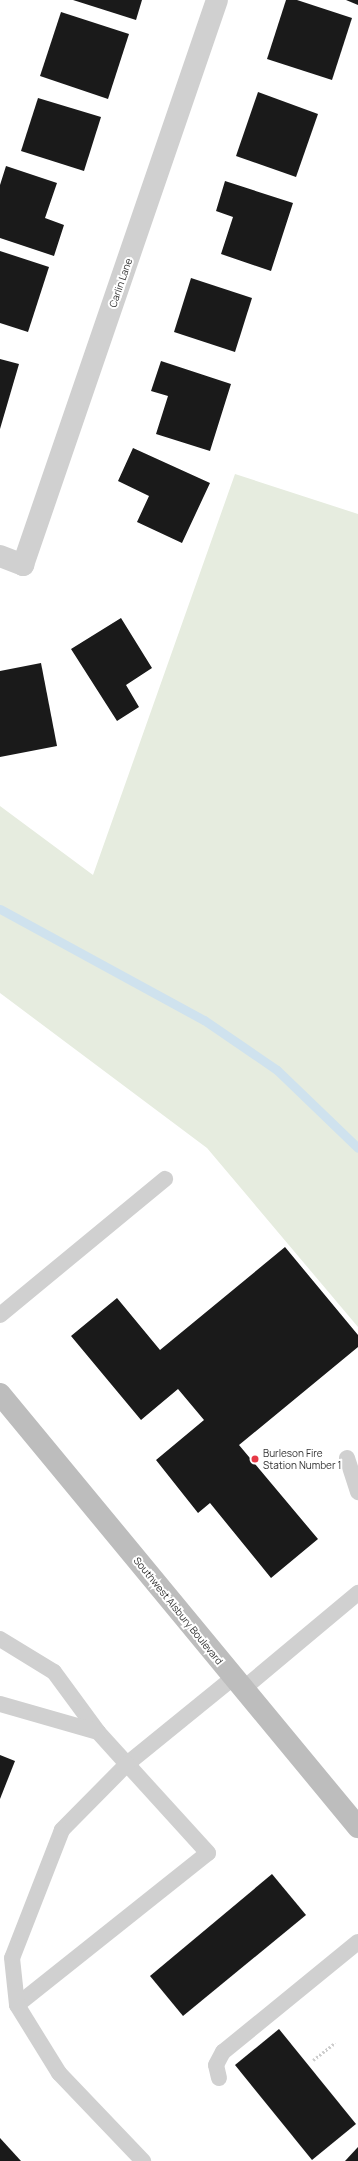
<!DOCTYPE html>
<html>
<head>
<meta charset="utf-8">
<style>
	body { margin:0 }
	#map { position:relative; width:358px; height:2161px; overflow:hidden; background:#fff; font-family:Manrope,sans-serif }
	div>[style] { position:absolute }
	[style*='--x'] { left:calc(var(--x)*1px); top:calc(var(--y)*1px); width:calc(var(--w)*1px); rotate:calc(var(--a)*1deg) }
	.green>* { inset:0; background:#e6ecdf }
	.stream>* { height:9px; margin:-4.5px; padding:0 4.5px; transform-origin:4.5px; border-radius:4.5px; background:#cfe2ee }
	.building>* { inset:0; background:#1a1a1a }
	.path>* { height:2.5px; margin-top:-1.25px; transform-origin:0; background:repeating-linear-gradient(90deg,#cdcdcd 0 2px,transparent 0 4px) }
	.service>* { height:16px; margin:-8px; padding:0 8px; transform-origin:8px; border-radius:8px; background:#d0d0d0 }
	.minor>* { height:22px; margin:-11px; padding:0 11px; transform-origin:11px; border-radius:11px; background:#d0d0d0 }
	.secondary>* { height:22px; margin:-11px; padding:0 11px; transform-origin:11px; border-radius:11px; background:#bdbdbd }
	.dots>* { width:11px; height:11px; translate:-50% -50%; box-sizing:border-box; border:2px solid #fff; border-radius:50% }
	span { translate:-50% -50%; white-space:nowrap; text-align:center; line-height:1.15; -webkit-text-stroke:4px #fff; paint-order:stroke }
	.street-label { font-size:10px; color:#333 }
	.poi-label { font-size:10px; color:#333 }
	.left { translate:0 -50%; text-align:left }
</style>
</head>
<body>
<div id="map">
	<div class="green">
		<div style="clip-path:polygon(235px 474px,358px 514px,358px 1327px,207px 1148px,0 993px,0 806px,93px 875px)"></div>
	</div>
	<div class="stream">
		<div style="--x:0;--y:909;--w:232;--a:28.6"></div>
		<div style="--x:204;--y:1020;--w:88;--a:34.4"></div>
		<div style="--x:277;--y:1070;--w:112;--a:43.9"></div>
	</div>
	<div class="building">
		<div style="clip-path:polygon(73px 0,142px 0,136px 20px)"></div>
		<div style="clip-path:polygon(286px 0,297px 0,352px 18px,332px 80px,267px 59px)"></div>
		<div style="clip-path:polygon(346px 0,358px 0,358px 5px)"></div>
		<div style="clip-path:polygon(61px 12px,129px 34px,108px 99px,40px 76px)"></div>
		<div style="clip-path:polygon(258px 92px,318px 114px,296px 177px,236px 156px)"></div>
		<div style="clip-path:polygon(38px 98px,101px 117px,84px 171px,21px 151px)"></div>
		<div style="clip-path:polygon(6px 166px,57px 183px,45px 218px,64px 225px,54px 256px,0 238px,0 185px)"></div>
		<div style="clip-path:polygon(225px 181px,293px 203px,271px 271px,221px 254px,233px 217px,216px 211px)"></div>
		<div style="clip-path:polygon(0 251px,49px 267px,28px 332px,0 323px)"></div>
		<div style="clip-path:polygon(191px 278px,252px 298px,235px 352px,174px 332px)"></div>
		<div style="clip-path:polygon(0 359px,19px 364px,0 429px)"></div>
		<div style="clip-path:polygon(161px 361px,231px 384px,210px 451px,156px 434px,168px 396px,151px 391px)"></div>
		<div style="clip-path:polygon(133px 448px,210px 483px,182px 543px,137px 522px,149px 496px,118px 481px)"></div>
		<div style="clip-path:polygon(121px 618px,152px 668px,126px 685px,139px 707px,117px 721px,71px 649px)"></div>
		<div style="clip-path:polygon(41px 663px,57px 746px,0 757px,0 671px)"></div>
		<div style="clip-path:polygon(285px 1247px,358px 1335px,358px 1347px,239px 1445px,318px 1539px,271px 1578px,210px 1503px,198px 1513px,156px 1460px,204px 1420px,178px 1389px,141px 1420px,71px 1336px,117px 1298px,160px 1350px)"></div>
		<div style="clip-path:polygon(0 1755px,15px 1761px,0 1799px)"></div>
		<div style="clip-path:polygon(272px 1874px,306px 1915px,183px 2016px,150px 1976px)"></div>
		<div style="clip-path:polygon(279px 2029px,356px 2124px,312px 2160px,235px 2065px)"></div>
		<div style="clip-path:polygon(0 2138px,21px 2161px,0 2161px)"></div>
		<div style="clip-path:polygon(358px 2147px,358px 2161px,345px 2161px)"></div>
	</div>
	<div class="path">
		<div style="--x:313;--y:2060;--w:28;--a:-38"></div>
	</div>
	<div class="service">
		<div style="--x:0;--y:1315;--w:214;--a:-39.5"></div>
		<div style="--x:347;--y:1458;--w:36;--a:72"></div>
		<div style="--x:0;--y:1639;--w:63;--a:31.4"></div>
		<div style="--x:54;--y:1672;--w:74;--a:53.7"></div>
		<div style="--x:98;--y:1732;--w:43;--a:47.8"></div>
		<div style="--x:127;--y:1764;--w:136;--a:-39.1"></div>
		<div style="--x:243;--y:1689;--w:150;--a:-39.9"></div>
		<div style="--x:0;--y:1704;--w:102;--a:15.9"></div>
		<div style="--x:17;--y:2005;--w:244;--a:-38.5"></div>
		<div style="--x:208;--y:1853;--w:120;--a:-132.3"></div>
		<div style="--x:127;--y:1764;--w:93;--a:134.6"></div>
		<div style="--x:62;--y:1830;--w:137;--a:111.3"></div>
		<div style="--x:12;--y:1958;--w:47;--a:83.9"></div>
		<div style="--x:17;--y:2005;--w:80;--a:58.3"></div>
		<div style="--x:59;--y:2073;--w:122;--a:46.3"></div>
		<div style="--x:219;--y:2078;--w:13;--a:-103"></div>
		<div style="--x:216;--y:2065;--w:15;--a:-62"></div>
		<div style="--x:223;--y:2052;--w:174;--a:-39.2"></div>
	</div>
	<div class="minor">
		<div style="--x:0;--y:556;--w:25;--a:21"></div>
		<div style="--x:23;--y:565;--w:597;--a:-71.05"></div>
	</div>
	<div class="secondary">
		<div style="--x:0;--y:1394;--w:562;--a:50.42"></div>
	</div>
	<div class="dots">
		<div style="left:255px;top:1459px;background:#e63946"></div>
	</div>
	<div class="street-label">
		<span style="left:121px;top:283px;rotate:-71deg">Carlin Lane</span>
		<span style="left:178px;top:1611px;rotate:51deg">Southwest Alsbury Boulevard</span>
	</div>
	<div class="poi-label">
		<span class="left" style="left:263px;top:1459px">Burleson Fire<br>Station Number 1</span>
	</div>
</div>
</body>
</html>
